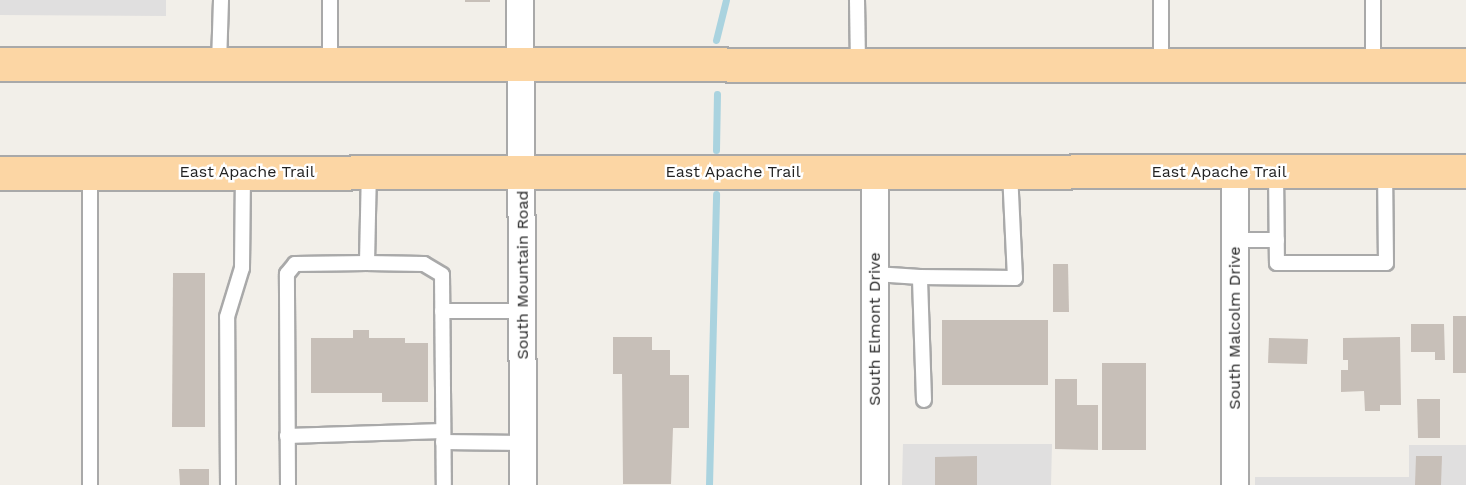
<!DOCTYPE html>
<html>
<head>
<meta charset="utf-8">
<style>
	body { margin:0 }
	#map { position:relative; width:1466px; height:485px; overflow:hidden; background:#f2efe9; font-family:"Work Sans",sans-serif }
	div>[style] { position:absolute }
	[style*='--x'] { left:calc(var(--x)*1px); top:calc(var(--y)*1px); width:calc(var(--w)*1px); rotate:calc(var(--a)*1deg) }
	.residential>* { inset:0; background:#e0dfdf }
	.stream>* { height:7px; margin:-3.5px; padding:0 3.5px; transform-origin:3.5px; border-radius:3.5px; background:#aad3df }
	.building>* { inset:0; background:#c7bfb8 }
	.roads { filter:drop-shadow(2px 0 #a9a9a9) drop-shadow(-2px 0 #a9a9a9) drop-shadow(0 2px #a9a9a9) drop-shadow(0 -2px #a9a9a9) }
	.service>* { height:14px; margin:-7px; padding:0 7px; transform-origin:7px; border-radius:7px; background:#fff }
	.minor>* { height:26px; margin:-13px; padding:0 13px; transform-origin:13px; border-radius:13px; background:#fff }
	.primary>* { height:33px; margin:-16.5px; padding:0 16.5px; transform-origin:16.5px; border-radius:16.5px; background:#fcd6a4 }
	span { translate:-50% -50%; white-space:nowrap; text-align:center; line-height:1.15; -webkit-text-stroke:5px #fff; paint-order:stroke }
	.street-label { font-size:16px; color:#222 }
</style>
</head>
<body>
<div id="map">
	<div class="residential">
		<div style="clip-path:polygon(0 0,166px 0,166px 16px,0 15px)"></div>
		<div style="clip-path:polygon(903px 444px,1052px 444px,1051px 485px,902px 485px)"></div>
		<div style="clip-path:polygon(1409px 445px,1466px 445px,1466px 485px,1255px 485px,1255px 477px,1409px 477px)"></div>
	</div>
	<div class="stream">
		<div style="--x:716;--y:40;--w:41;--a:-76"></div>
		<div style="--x:716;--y:150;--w:56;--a:-89"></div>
		<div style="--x:709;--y:485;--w:291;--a:-88.6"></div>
	</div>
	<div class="building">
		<div style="clip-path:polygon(465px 0,490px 0,490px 2px,465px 2px)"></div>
		<div style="clip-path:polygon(1053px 264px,1068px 264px,1069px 312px,1053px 312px)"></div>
		<div style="clip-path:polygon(173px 273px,205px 273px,205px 427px,172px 427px)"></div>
		<div style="clip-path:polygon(1453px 316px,1466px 316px,1466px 373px,1453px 373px)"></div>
		<div style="clip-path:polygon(942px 320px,1048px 320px,1048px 385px,942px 385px)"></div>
		<div style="clip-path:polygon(1411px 324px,1444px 324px,1445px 360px,1435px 360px,1435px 352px,1411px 352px)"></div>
		<div style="clip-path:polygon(353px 330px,369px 330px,369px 338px,405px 338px,405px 343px,428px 343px,428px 402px,382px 402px,382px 393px,311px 393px,311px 338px,353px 338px)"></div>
		<div style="clip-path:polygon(613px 337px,652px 337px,652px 350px,670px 350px,670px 375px,689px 375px,689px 428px,673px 428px,671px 484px,623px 484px,622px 374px,613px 374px)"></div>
		<div style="clip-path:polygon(1400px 337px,1401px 405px,1380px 405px,1380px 411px,1365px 411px,1364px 391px,1341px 392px,1341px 370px,1348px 370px,1348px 360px,1343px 360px,1343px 338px)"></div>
		<div style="clip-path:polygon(1269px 338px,1308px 339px,1307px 364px,1268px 363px)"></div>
		<div style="clip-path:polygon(1102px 363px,1146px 363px,1146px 450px,1102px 450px)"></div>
		<div style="clip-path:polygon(1055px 379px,1077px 379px,1077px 405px,1098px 405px,1098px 450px,1055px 449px)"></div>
		<div style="clip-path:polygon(1417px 399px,1440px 399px,1440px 438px,1418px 438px)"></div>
		<div style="clip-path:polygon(977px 456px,977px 485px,935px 485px,935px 457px)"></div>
		<div style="clip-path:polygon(1416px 456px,1442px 456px,1441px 485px,1415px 485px)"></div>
		<div style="clip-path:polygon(179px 469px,209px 469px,209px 485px,180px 485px)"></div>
	</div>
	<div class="roads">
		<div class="service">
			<div style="--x:857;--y:0;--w:65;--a:89.1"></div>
			<div style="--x:219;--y:64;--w:64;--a:-88.2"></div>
			<div style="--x:330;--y:65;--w:65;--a:-90"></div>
			<div style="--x:1161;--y:65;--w:65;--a:-90"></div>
			<div style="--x:1373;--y:65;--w:65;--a:-90"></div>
			<div style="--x:1276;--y:171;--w:92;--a:89.4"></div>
			<div style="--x:1277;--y:263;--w:109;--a:0"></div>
			<div style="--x:1386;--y:263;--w:92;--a:-90.6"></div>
			<div style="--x:90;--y:173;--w:312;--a:90"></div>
			<div style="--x:1235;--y:240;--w:42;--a:0"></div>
			<div style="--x:367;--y:263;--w:92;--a:-88.8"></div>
			<div style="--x:875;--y:274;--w:45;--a:3.8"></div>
			<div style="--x:442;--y:311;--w:81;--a:0"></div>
			<div style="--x:924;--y:400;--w:123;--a:-91.9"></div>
			<div style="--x:920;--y:277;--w:95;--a:0.6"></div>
			<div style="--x:1015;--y:278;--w:105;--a:-92.7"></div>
			<div style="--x:287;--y:436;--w:156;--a:-1.8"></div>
			<div style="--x:443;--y:442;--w:80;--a:0.7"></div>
			<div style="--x:228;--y:485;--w:168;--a:-90.3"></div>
			<div style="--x:227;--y:317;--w:51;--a:-73"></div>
			<div style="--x:242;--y:268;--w:96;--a:-89.4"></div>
			<div style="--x:288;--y:485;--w:211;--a:-90.3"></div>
			<div style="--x:287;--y:274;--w:13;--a:-51"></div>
			<div style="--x:295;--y:264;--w:72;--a:-0.8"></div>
			<div style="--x:367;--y:263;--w:57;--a:1"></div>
			<div style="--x:424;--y:264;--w:21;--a:31"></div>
			<div style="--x:442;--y:275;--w:210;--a:89.5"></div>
		</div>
		<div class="minor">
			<div style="--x:520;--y:0;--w:485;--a:89.6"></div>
			<div style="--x:1235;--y:171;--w:314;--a:90"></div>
			<div style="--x:875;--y:173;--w:312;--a:90"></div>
		</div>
		<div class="primary">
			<div style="--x:0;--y:64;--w:1466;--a:0.04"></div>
			<div style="--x:0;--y:173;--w:1466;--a:-0.08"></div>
		</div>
	</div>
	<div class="street-label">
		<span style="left:247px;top:172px">East Apache Trail</span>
		<span style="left:733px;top:172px">East Apache Trail</span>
		<span style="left:1219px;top:172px">East Apache Trail</span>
		<span style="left:523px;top:275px;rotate:-90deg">South Mountain Road</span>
		<span style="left:1235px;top:328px;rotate:-90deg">South Malcolm Drive</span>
		<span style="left:875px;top:329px;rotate:-90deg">South Elmont Drive</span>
	</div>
</div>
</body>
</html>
